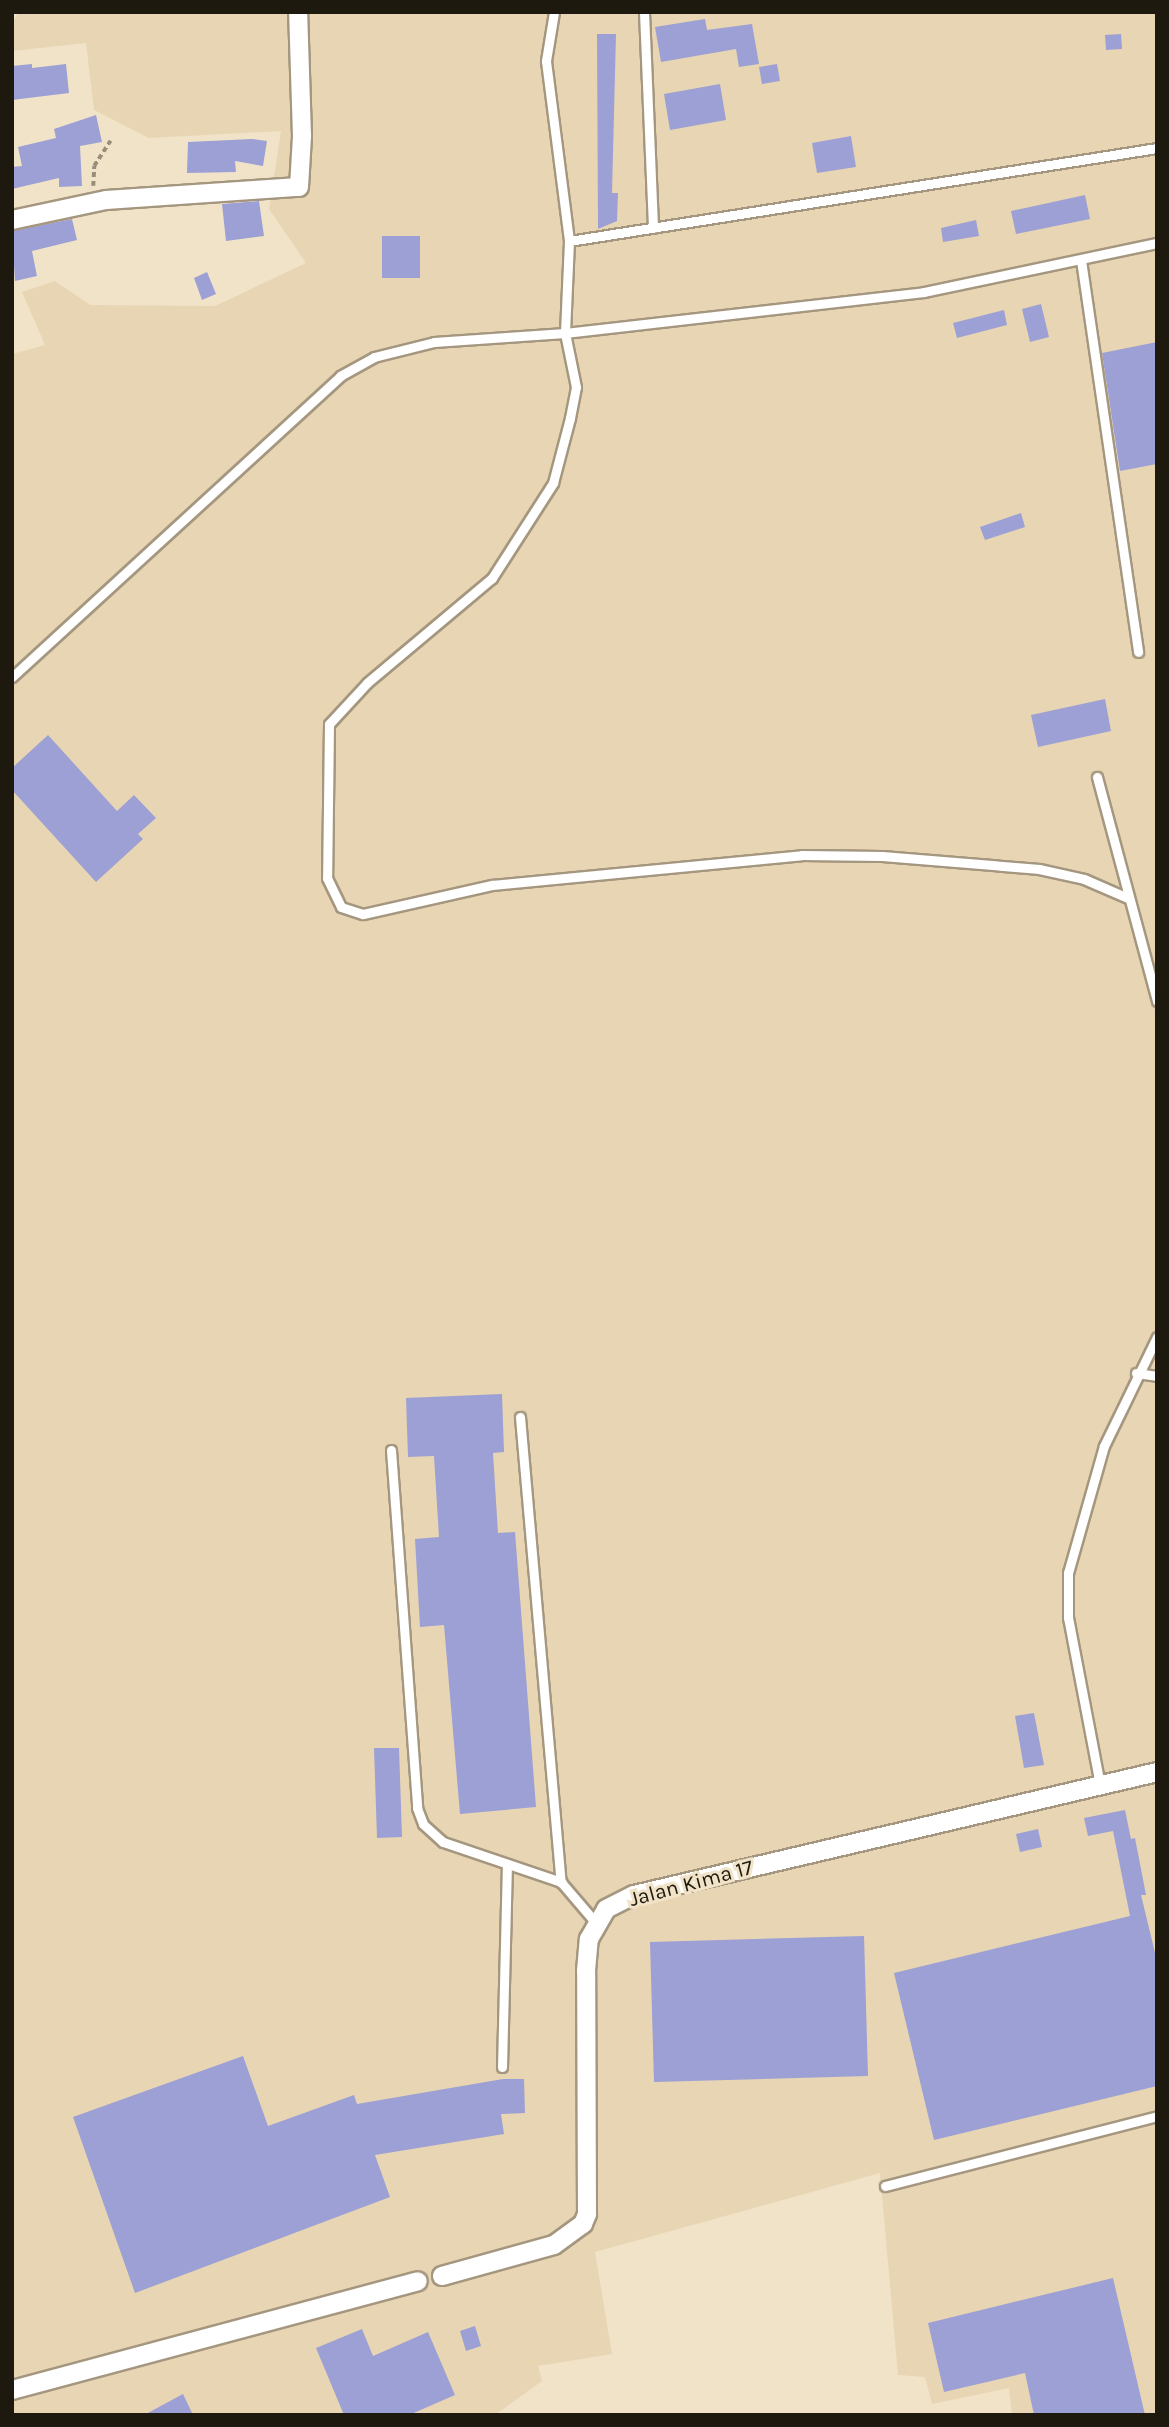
<!DOCTYPE html>
<html>
<head>
<meta charset="utf-8">
<style>
	body { margin:0 }
	#map { position:relative; width:1169px; height:2427px; overflow:hidden; background:#f1e3c8; font-family:Karla,sans-serif }
	div>[style] { position:absolute }
	[style*='--x'] { left:calc(var(--x)*1px); top:calc(var(--y)*1px); width:calc(var(--w)*1px); rotate:calc(var(--a)*1deg) }
	.built>* { inset:0; background:#e8d5b4 }
	.building>* { inset:0; background:#9ca0d4 }
	.path>* { height:3.5px; margin-top:-1.75px; transform-origin:0; background:repeating-linear-gradient(90deg,#988e7a 0 5px,transparent 0 8.5px) }
	.roads { filter:drop-shadow(2px 0 #a5977f) drop-shadow(-2px 0 #a5977f) drop-shadow(0 2px #a5977f) drop-shadow(0 -2px #a5977f) }
	.lane>* { height:9px; margin:-4.5px; padding:0 4.5px; transform-origin:4.5px; border-radius:4.5px; background:#fff }
	.street>* { height:18px; margin:-9px; padding:0 9px; transform-origin:9px; border-radius:9px; background:#fff }
	span { translate:-50% -50%; white-space:nowrap; text-align:center; line-height:1.15; -webkit-text-stroke:6px #f1e3c8; paint-order:stroke }
	.street-label { font-size:21px; color:#1e190f }
	.frame { position:absolute; inset:0; border:14px solid #1e190f; pointer-events:none }
</style>
</head>
<body>
<div id="map">
	<div class="built">
		<div style="clip-path:polygon(18px 12px,1157px 12px,1157px 2415px,1012px 2415px,1009px 2388px,932px 2404px,925px 2377px,898px 2375px,880px 2173px,595px 2252px,612px 2354px,538px 2366px,542px 2381px,495px 2415px,12px 2415px,12px 354px,45px 345px,22px 292px,55px 281px,90px 305px,215px 306px,306px 263px,269px 209px,281px 131px,149px 138px,94px 110px,86px 43px,12px 51px,12px 25px)"></div>
	</div>
	<div class="building">
		<div style="clip-path:polygon(705px 19px,707px 30px,752px 24px,759px 64px,739px 67px,736px 49px,661px 62px,655px 27px)"></div>
		<div style="clip-path:polygon(597px 34px,616px 34px,612px 193px,618px 193px,617px 221px,598px 229px)"></div>
		<div style="clip-path:polygon(1121px 34px,1122px 49px,1106px 50px,1105px 35px)"></div>
		<div style="clip-path:polygon(32px 64px,32px 68px,66px 64px,69px 93px,12px 100px,12px 66px)"></div>
		<div style="clip-path:polygon(777px 64px,780px 81px,762px 84px,759px 67px)"></div>
		<div style="clip-path:polygon(720px 84px,726px 120px,670px 130px,664px 94px)"></div>
		<div style="clip-path:polygon(96px 115px,102px 142px,80px 146px,82px 186px,59px 187px,59px 178px,12px 189px,12px 167px,22px 166px,18px 147px,56px 138px,54px 129px)"></div>
		<div style="clip-path:polygon(851px 136px,856px 167px,817px 173px,812px 143px)"></div>
		<div style="clip-path:polygon(252px 139px,267px 141px,263px 166px,235px 161px,236px 172px,187px 173px,188px 142px)"></div>
		<div style="clip-path:polygon(1085px 195px,1090px 219px,1016px 234px,1011px 211px)"></div>
		<div style="clip-path:polygon(259px 201px,264px 236px,226px 241px,222px 204px)"></div>
		<div style="clip-path:polygon(72px 219px,77px 240px,32px 251px,37px 276px,15px 281px,12px 231px)"></div>
		<div style="clip-path:polygon(976px 220px,979px 236px,943px 242px,941px 228px)"></div>
		<div style="clip-path:polygon(382px 236px,420px 236px,420px 278px,382px 278px)"></div>
		<div style="clip-path:polygon(207px 272px,216px 294px,202px 300px,194px 278px)"></div>
		<div style="clip-path:polygon(1041px 304px,1049px 337px,1030px 342px,1022px 309px)"></div>
		<div style="clip-path:polygon(1004px 310px,1007px 325px,957px 338px,953px 323px)"></div>
		<div style="clip-path:polygon(1157px 342px,1157px 464px,1120px 471px,1102px 353px)"></div>
		<div style="clip-path:polygon(1021px 513px,1025px 527px,985px 540px,980px 527px)"></div>
		<div style="clip-path:polygon(1105px 699px,1111px 731px,1038px 747px,1031px 715px)"></div>
		<div style="clip-path:polygon(48px 735px,117px 811px,134px 795px,156px 818px,138px 834px,143px 839px,96px 882px,12px 790px,12px 768px)"></div>
		<div style="clip-path:polygon(502px 1394px,504px 1452px,493px 1453px,498px 1533px,515px 1532px,536px 1807px,460px 1814px,444px 1625px,420px 1627px,415px 1539px,439px 1537px,434px 1456px,408px 1457px,406px 1398px)"></div>
		<div style="clip-path:polygon(1034px 1713px,1044px 1765px,1024px 1768px,1015px 1716px)"></div>
		<div style="clip-path:polygon(374px 1748px,399px 1748px,402px 1837px,377px 1838px)"></div>
		<div style="clip-path:polygon(1125px 1810px,1131px 1839px,1135px 1838px,1146px 1895px,1141px 1895px,1157px 1961px,1157px 2086px,934px 2140px,894px 1973px,1130px 1916px,1113px 1831px,1088px 1836px,1084px 1818px)"></div>
		<div style="clip-path:polygon(1038px 1829px,1042px 1847px,1020px 1852px,1016px 1834px)"></div>
		<div style="clip-path:polygon(864px 1936px,868px 2076px,654px 2082px,650px 1942px)"></div>
		<div style="clip-path:polygon(243px 2056px,268px 2126px,354px 2095px,357px 2104px,503px 2079px,524px 2079px,525px 2113px,501px 2114px,504px 2134px,375px 2155px,390px 2197px,135px 2293px,73px 2117px)"></div>
		<div style="clip-path:polygon(1113px 2278px,1145px 2415px,1034px 2415px,1025px 2373px,944px 2392px,928px 2323px)"></div>
		<div style="clip-path:polygon(475px 2326px,481px 2346px,466px 2351px,460px 2331px)"></div>
		<div style="clip-path:polygon(362px 2329px,373px 2356px,428px 2332px,455px 2395px,409px 2415px,344px 2415px,316px 2348px)"></div>
		<div style="clip-path:polygon(183px 2394px,193px 2415px,144px 2415px)"></div>
	</div>
	<div class="path">
		<div style="--x:93;--y:186;--w:20;--a:-87"></div>
		<div style="--x:94;--y:166;--w:30;--a:-57"></div>
	</div>
	<div class="roads">
		<div class="lane">
			<div style="--x:554;--y:12;--w:50;--a:99.3"></div>
			<div style="--x:546;--y:61;--w:181;--a:82.7"></div>
			<div style="--x:569;--y:241;--w:92;--a:92.5"></div>
			<div style="--x:565;--y:333;--w:55;--a:78.5"></div>
			<div style="--x:576;--y:387;--w:32;--a:101"></div>
			<div style="--x:570;--y:418;--w:67;--a:104.7"></div>
			<div style="--x:553;--y:483;--w:113;--a:122.7"></div>
			<div style="--x:492;--y:578;--w:163;--a:140"></div>
			<div style="--x:367;--y:683;--w:56;--a:132.8"></div>
			<div style="--x:329;--y:724;--w:154;--a:90.7"></div>
			<div style="--x:327;--y:878;--w:32;--a:64"></div>
			<div style="--x:341;--y:907;--w:23;--a:18"></div>
			<div style="--x:363;--y:914;--w:132;--a:-12.7"></div>
			<div style="--x:492;--y:885;--w:311;--a:-5.5"></div>
			<div style="--x:802;--y:855;--w:80;--a:0.7"></div>
			<div style="--x:882;--y:856;--w:158;--a:4.7"></div>
			<div style="--x:1039;--y:869;--w:46;--a:12.5"></div>
			<div style="--x:1084;--y:879;--w:48;--a:23.4"></div>
			<div style="--x:644;--y:12;--w:216;--a:87.6"></div>
			<div style="--x:569;--y:241;--w:595;--a:-8.99"></div>
			<div style="--x:1081;--y:260;--w:396;--a:81.7"></div>
			<div style="--x:12;--y:677;--w:445;--a:-42.5"></div>
			<div style="--x:340;--y:376;--w:39;--a:-29"></div>
			<div style="--x:374;--y:357;--w:62;--a:-14"></div>
			<div style="--x:434;--y:342;--w:131;--a:-3.9"></div>
			<div style="--x:565;--y:333;--w:361;--a:-6.5"></div>
			<div style="--x:924;--y:292;--w:238;--a:-11.9"></div>
			<div style="--x:1097;--y:777;--w:232;--a:75"></div>
			<div style="--x:1136;--y:1373;--w:21;--a:8"></div>
			<div style="--x:520;--y:1417;--w:467;--a:85"></div>
			<div style="--x:561;--y:1882;--w:54;--a:49.5"></div>
			<div style="--x:391;--y:1450;--w:359;--a:85.8"></div>
			<div style="--x:417;--y:1808;--w:17;--a:69"></div>
			<div style="--x:423;--y:1824;--w:27;--a:42"></div>
			<div style="--x:443;--y:1842;--w:125;--a:18.7"></div>
			<div style="--x:1100;--y:1785;--w:170;--a:-100.8"></div>
			<div style="--x:1068;--y:1618;--w:45;--a:-90"></div>
			<div style="--x:1068;--y:1573;--w:132;--a:-74.2"></div>
			<div style="--x:1104;--y:1446;--w:121;--a:-64.1"></div>
			<div style="--x:502;--y:2067;--w:203;--a:-88.6"></div>
			<div style="--x:885;--y:2186;--w:281;--a:-14.4"></div>
		</div>
		<div class="street">
			<div style="--x:12;--y:220;--w:96;--a:-12"></div>
			<div style="--x:106;--y:200;--w:193;--a:-3.9"></div>
			<div style="--x:299;--y:187;--w:51;--a:-86.6"></div>
			<div style="--x:302;--y:136;--w:124;--a:-91.8"></div>
			<div style="--x:442;--y:2276;--w:116;--a:-15.5"></div>
			<div style="--x:554;--y:2245;--w:36;--a:-36"></div>
			<div style="--x:583;--y:2224;--w:11;--a:-68"></div>
			<div style="--x:587;--y:2214;--w:243;--a:-90.2"></div>
			<div style="--x:586;--y:1971;--w:32;--a:-85"></div>
			<div style="--x:589;--y:1939;--w:34;--a:-60"></div>
			<div style="--x:606;--y:1909;--w:31;--a:-27"></div>
			<div style="--x:634;--y:1895;--w:537;--a:-13.23"></div>
			<div style="--x:12;--y:2390;--w:420;--a:-15"></div>
		</div>
	</div>
	<div class="street-label">
		<span style="left:691px;top:1883px;rotate:-15deg">Jalan Kima 17</span>
	</div>
	<div class="frame"></div>
</div>
</body>
</html>
